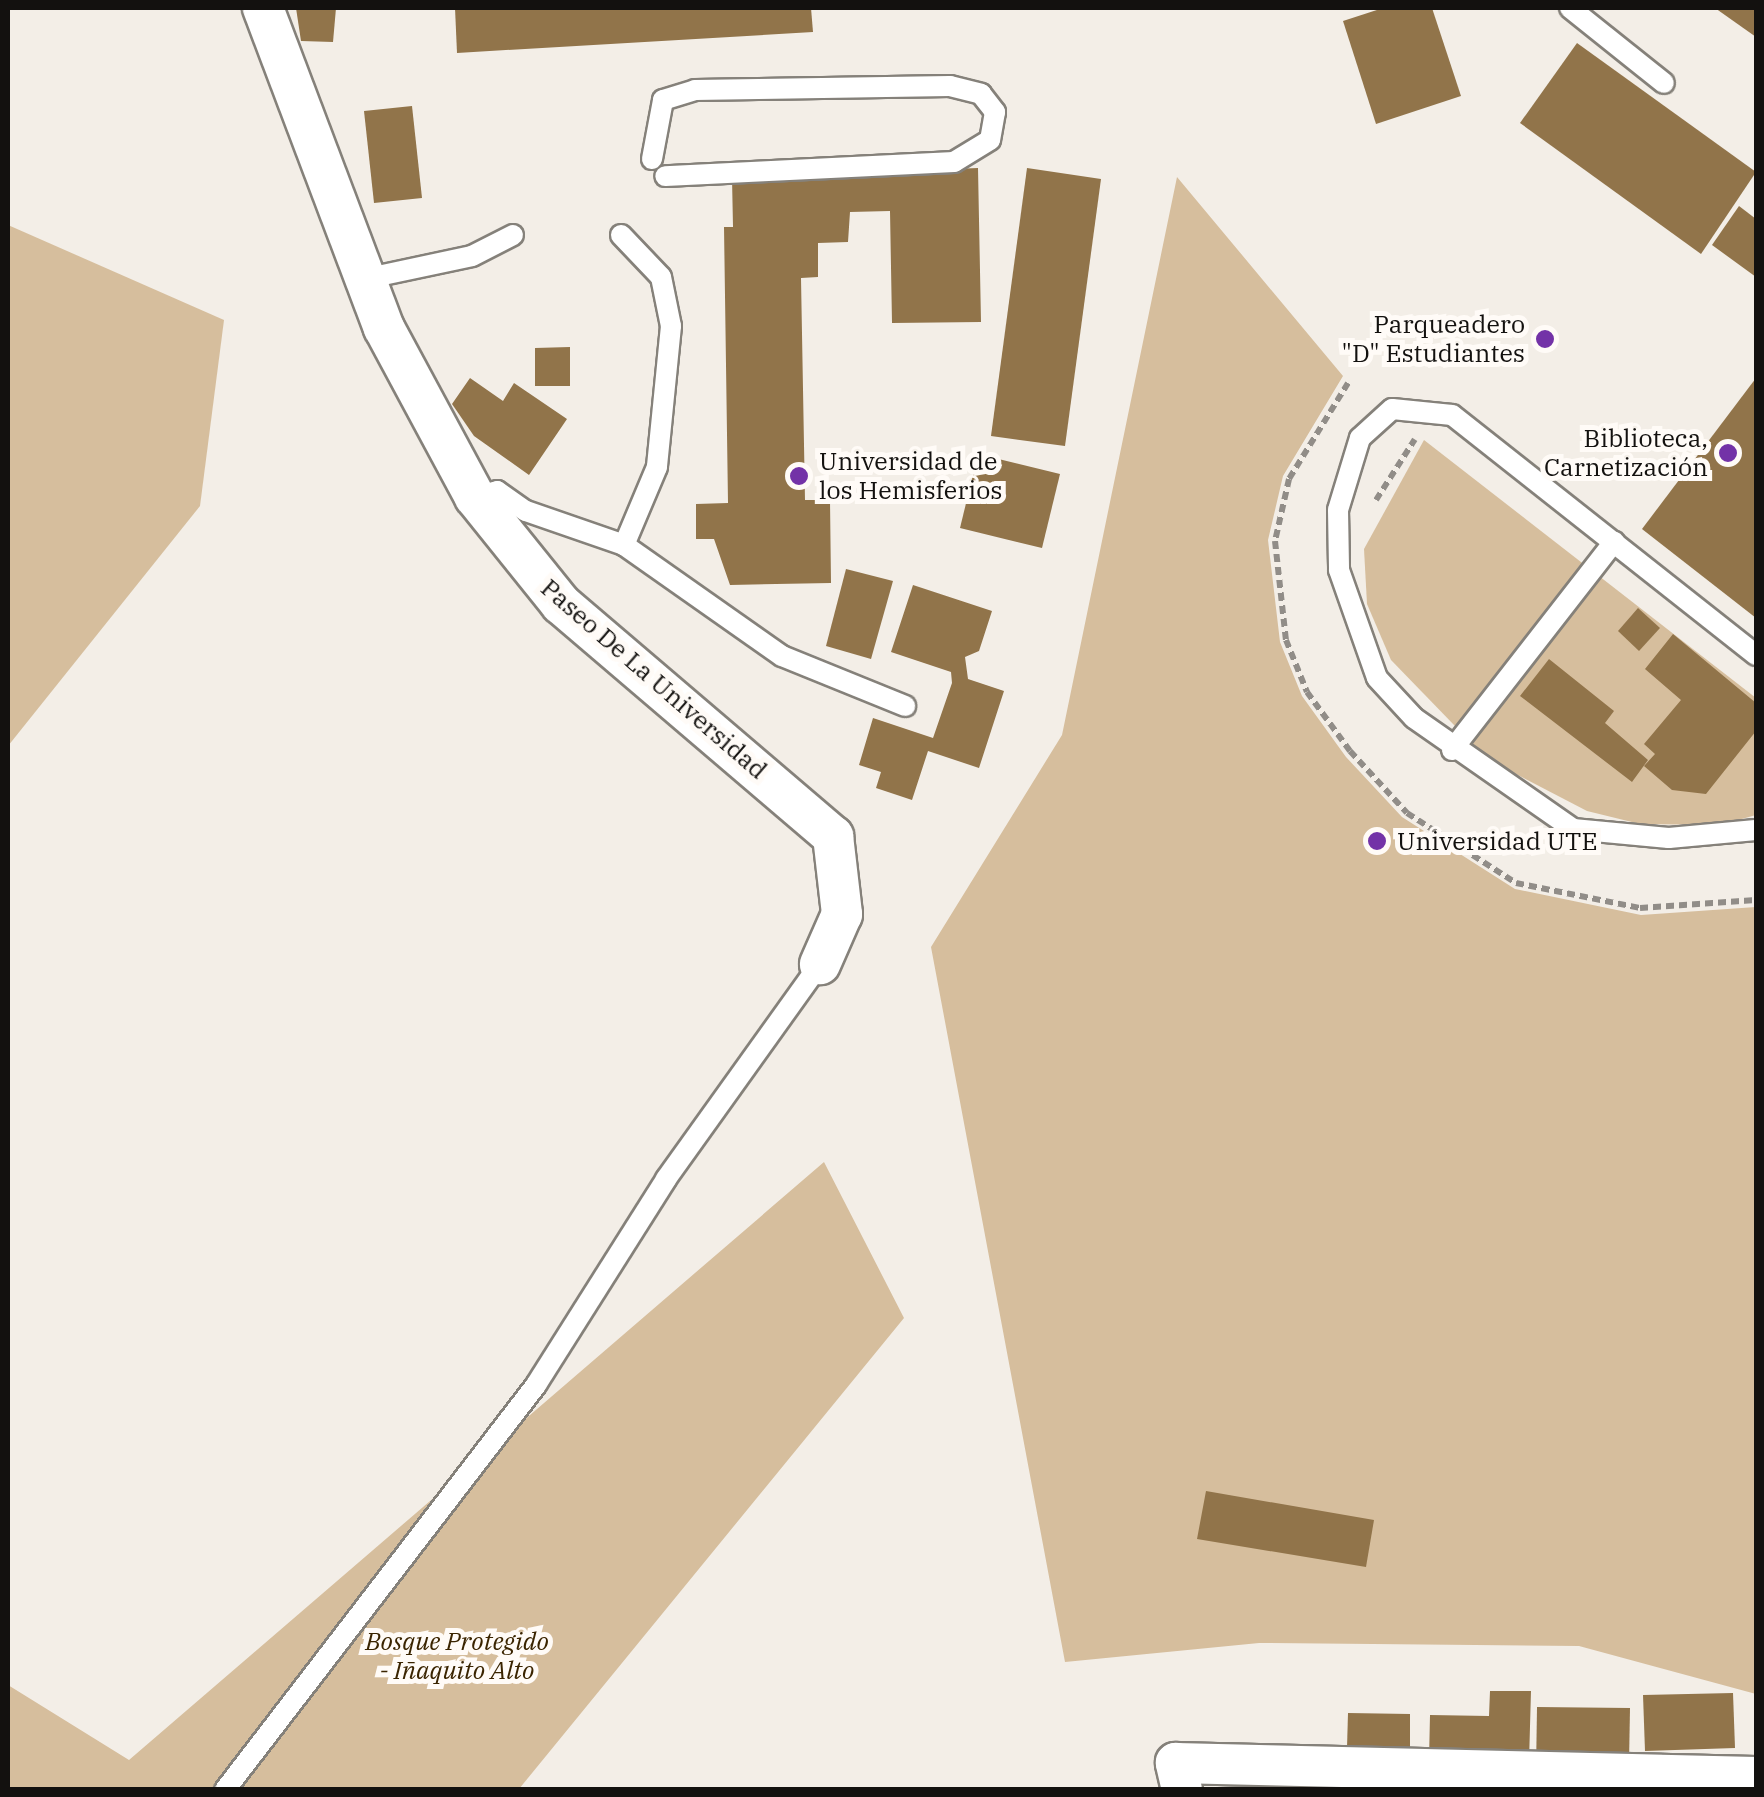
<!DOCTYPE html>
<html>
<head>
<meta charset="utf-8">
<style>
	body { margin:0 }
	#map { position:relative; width:1764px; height:1797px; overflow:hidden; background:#f3eee7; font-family:"IBM Plex Serif",serif }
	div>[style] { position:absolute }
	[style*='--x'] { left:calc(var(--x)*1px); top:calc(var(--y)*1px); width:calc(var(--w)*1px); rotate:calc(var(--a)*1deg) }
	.green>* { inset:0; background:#d6be9d }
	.building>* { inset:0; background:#91744a }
	.path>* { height:6px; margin-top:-3px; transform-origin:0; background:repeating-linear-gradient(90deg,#918d88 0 8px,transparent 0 13px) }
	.roads { filter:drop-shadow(2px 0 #85817a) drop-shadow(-2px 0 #85817a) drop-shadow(0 2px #85817a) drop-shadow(0 -2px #85817a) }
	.service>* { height:20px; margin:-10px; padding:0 10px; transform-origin:10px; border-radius:10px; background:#fff }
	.minor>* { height:40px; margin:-20px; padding:0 20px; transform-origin:20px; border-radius:20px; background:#fff }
	.dots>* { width:28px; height:28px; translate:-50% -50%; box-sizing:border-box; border:5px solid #fffbf7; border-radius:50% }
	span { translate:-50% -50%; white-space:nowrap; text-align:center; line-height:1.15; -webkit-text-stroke:10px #fffbf7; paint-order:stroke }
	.poi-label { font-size:25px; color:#13110f }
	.right { translate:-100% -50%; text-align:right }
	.left { translate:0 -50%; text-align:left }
	.street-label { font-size:25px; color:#13110f }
	.park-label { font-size:25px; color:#3a2400; font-style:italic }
	.frame { position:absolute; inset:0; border:10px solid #13110f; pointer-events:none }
</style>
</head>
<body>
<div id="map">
	<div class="green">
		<div style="clip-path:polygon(1177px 177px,1343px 376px,1283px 476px,1268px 540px,1280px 642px,1302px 696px,1346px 757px,1402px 817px,1515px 889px,1641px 915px,1756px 907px,1756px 1694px,1579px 1646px,1259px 1643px,1065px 1662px,931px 947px,1062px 735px)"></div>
		<div style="clip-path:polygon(8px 225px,224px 320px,200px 506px,8px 746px)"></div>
		<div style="clip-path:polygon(1424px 440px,1756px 698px,1756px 815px,1720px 825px,1640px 824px,1587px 811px,1487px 759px,1391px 660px,1367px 604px,1364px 549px)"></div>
		<div style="clip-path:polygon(824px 1162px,904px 1318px,519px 1789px,8px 1789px,8px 1685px,129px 1760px)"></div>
	</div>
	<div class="building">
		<div style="clip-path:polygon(296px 8px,336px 8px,333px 42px,301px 41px)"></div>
		<div style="clip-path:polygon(455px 8px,811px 8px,813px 32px,457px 53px)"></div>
		<div style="clip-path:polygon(1383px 8px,1432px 8px,1461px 96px,1376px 124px,1343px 21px)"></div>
		<div style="clip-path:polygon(1715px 8px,1756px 8px,1756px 37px)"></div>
		<div style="clip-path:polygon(1577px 43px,1756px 172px,1701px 254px,1520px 123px)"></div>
		<div style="clip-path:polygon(412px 106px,422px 198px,374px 203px,364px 111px)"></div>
		<div style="clip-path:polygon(978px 168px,981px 322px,892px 323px,890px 211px,850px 212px,848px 242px,818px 243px,818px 277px,801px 278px,805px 500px,830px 500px,831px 583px,730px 585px,714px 539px,696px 539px,696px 504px,728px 503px,724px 227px,733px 227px,732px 178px)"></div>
		<div style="clip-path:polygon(1027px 168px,1101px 179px,1065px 446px,991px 436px)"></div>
		<div style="clip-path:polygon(1739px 206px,1756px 219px,1756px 277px,1712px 245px)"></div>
		<div style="clip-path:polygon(570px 347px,570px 386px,535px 386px,535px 348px)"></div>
		<div style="clip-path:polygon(470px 378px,503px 401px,514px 383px,567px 419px,529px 475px,474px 436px,452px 404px)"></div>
		<div style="clip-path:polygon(1756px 378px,1756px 618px,1642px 529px)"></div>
		<div style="clip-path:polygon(978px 454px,1060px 474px,1042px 548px,960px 528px)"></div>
		<div style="clip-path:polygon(846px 569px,893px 581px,871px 659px,826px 646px)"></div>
		<div style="clip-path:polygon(913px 585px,992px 611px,979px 651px,965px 657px,968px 679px,1004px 691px,979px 768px,928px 751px,912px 800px,876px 788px,881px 772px,859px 765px,873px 718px,933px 738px,952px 683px,951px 672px,891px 652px)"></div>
		<div style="clip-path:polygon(1638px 608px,1660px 628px,1639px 651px,1618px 631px)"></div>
		<div style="clip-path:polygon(1673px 634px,1756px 703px,1756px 731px,1706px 794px,1672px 790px,1644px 766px,1655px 754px,1644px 744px,1681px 700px,1645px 669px)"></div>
		<div style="clip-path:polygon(1549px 659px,1614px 711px,1605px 723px,1648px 760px,1632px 782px,1520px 696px)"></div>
		<div style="clip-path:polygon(1206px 1491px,1374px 1520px,1366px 1567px,1197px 1539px)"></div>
		<div style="clip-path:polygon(1490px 1691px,1531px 1691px,1529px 1762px,1429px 1760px,1430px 1715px,1489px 1716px)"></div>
		<div style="clip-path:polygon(1733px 1693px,1735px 1748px,1645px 1751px,1643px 1695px)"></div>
		<div style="clip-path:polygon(1537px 1707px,1630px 1708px,1629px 1763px,1536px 1771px)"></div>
		<div style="clip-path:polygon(1348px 1713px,1410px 1714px,1410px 1749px,1347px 1748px)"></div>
	</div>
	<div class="path">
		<div style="--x:1348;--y:383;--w:113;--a:121.6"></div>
		<div style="--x:1289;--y:479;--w:64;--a:102.7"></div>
		<div style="--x:1275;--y:541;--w:100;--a:83.7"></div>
		<div style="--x:1286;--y:640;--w:56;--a:68"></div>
		<div style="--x:1307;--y:692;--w:73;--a:53.9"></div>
		<div style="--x:1350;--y:751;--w:84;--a:47.4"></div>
		<div style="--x:1407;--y:813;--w:130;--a:32.7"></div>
		<div style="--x:1516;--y:883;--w:126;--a:11.4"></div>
		<div style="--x:1640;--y:908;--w:116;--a:-3.9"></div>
		<div style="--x:1376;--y:500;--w:72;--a:-57.4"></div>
	</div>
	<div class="roads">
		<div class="service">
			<div style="--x:1570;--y:8;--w:120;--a:38.6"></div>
			<div style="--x:652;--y:159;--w:60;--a:-79.4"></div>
			<div style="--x:663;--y:100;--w:34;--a:-17"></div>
			<div style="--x:695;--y:90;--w:255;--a:-0.9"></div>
			<div style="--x:950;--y:86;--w:32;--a:14"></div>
			<div style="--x:981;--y:94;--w:23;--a:52"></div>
			<div style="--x:995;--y:112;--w:28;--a:100"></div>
			<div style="--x:990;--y:140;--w:42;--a:148.6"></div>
			<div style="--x:954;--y:162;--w:289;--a:177.2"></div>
			<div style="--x:621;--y:235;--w:58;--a:46.4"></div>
			<div style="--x:661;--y:277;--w:50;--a:78.5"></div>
			<div style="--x:671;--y:326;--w:142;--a:95.7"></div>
			<div style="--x:657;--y:467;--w:85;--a:112.9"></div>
			<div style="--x:364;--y:279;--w:110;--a:-12"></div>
			<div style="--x:472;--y:256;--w:46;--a:-27.1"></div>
			<div style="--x:475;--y:497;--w:23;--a:-15"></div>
			<div style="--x:497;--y:491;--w:35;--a:35"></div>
			<div style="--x:526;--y:511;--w:104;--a:19.1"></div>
			<div style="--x:624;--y:545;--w:193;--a:35.1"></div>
			<div style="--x:782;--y:656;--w:133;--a:22.1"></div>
			<div style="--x:1756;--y:655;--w:387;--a:-141.7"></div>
			<div style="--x:1452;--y:415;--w:60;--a:-174.3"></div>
			<div style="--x:1392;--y:409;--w:43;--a:137.8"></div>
			<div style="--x:1360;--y:438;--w:75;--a:107"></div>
			<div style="--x:1338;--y:510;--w:60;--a:89"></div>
			<div style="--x:1339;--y:570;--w:114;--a:70.6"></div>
			<div style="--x:1377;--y:678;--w:54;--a:47.2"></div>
			<div style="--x:1414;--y:718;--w:194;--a:34.9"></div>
			<div style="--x:1573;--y:829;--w:96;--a:5.4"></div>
			<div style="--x:1669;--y:838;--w:87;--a:-5.3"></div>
			<div style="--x:1452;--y:750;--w:264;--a:-52.1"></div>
			<div style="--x:225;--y:1790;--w:511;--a:-52.48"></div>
			<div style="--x:536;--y:1385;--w:244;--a:-57.7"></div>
			<div style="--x:666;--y:1179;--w:264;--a:-54.4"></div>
		</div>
		<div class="minor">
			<div style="--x:263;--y:8;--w:342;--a:69.3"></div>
			<div style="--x:384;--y:328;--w:192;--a:61.7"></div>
			<div style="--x:475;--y:497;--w:137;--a:51.2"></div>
			<div style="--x:561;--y:604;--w:358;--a:40.5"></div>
			<div style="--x:833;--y:836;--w:79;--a:83.4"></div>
			<div style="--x:842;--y:914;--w:55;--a:113.7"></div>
			<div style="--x:1182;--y:1790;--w:28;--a:-103"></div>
			<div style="--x:1176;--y:1763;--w:580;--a:1.38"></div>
		</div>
	</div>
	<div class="dots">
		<div style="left:1545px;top:339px;background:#7332a7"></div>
		<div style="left:1728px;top:453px;background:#7332a7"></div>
		<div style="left:799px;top:476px;background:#7332a7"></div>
		<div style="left:1377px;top:841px;background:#7332a7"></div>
	</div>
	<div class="poi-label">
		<span class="right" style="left:1525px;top:339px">Parqueadero<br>"D" Estudiantes</span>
		<span class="right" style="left:1708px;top:453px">Biblioteca,<br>Carnetización</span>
		<span class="left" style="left:819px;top:476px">Universidad de<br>los Hemisferios</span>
		<span class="left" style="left:1397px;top:841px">Universidad UTE</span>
	</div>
	<div class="street-label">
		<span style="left:654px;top:679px;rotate:41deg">Paseo De La Universidad</span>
	</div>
	<div class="park-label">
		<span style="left:457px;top:1656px">Bosque Protegido<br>- Iñaquito Alto</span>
	</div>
	<div class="frame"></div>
</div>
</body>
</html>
